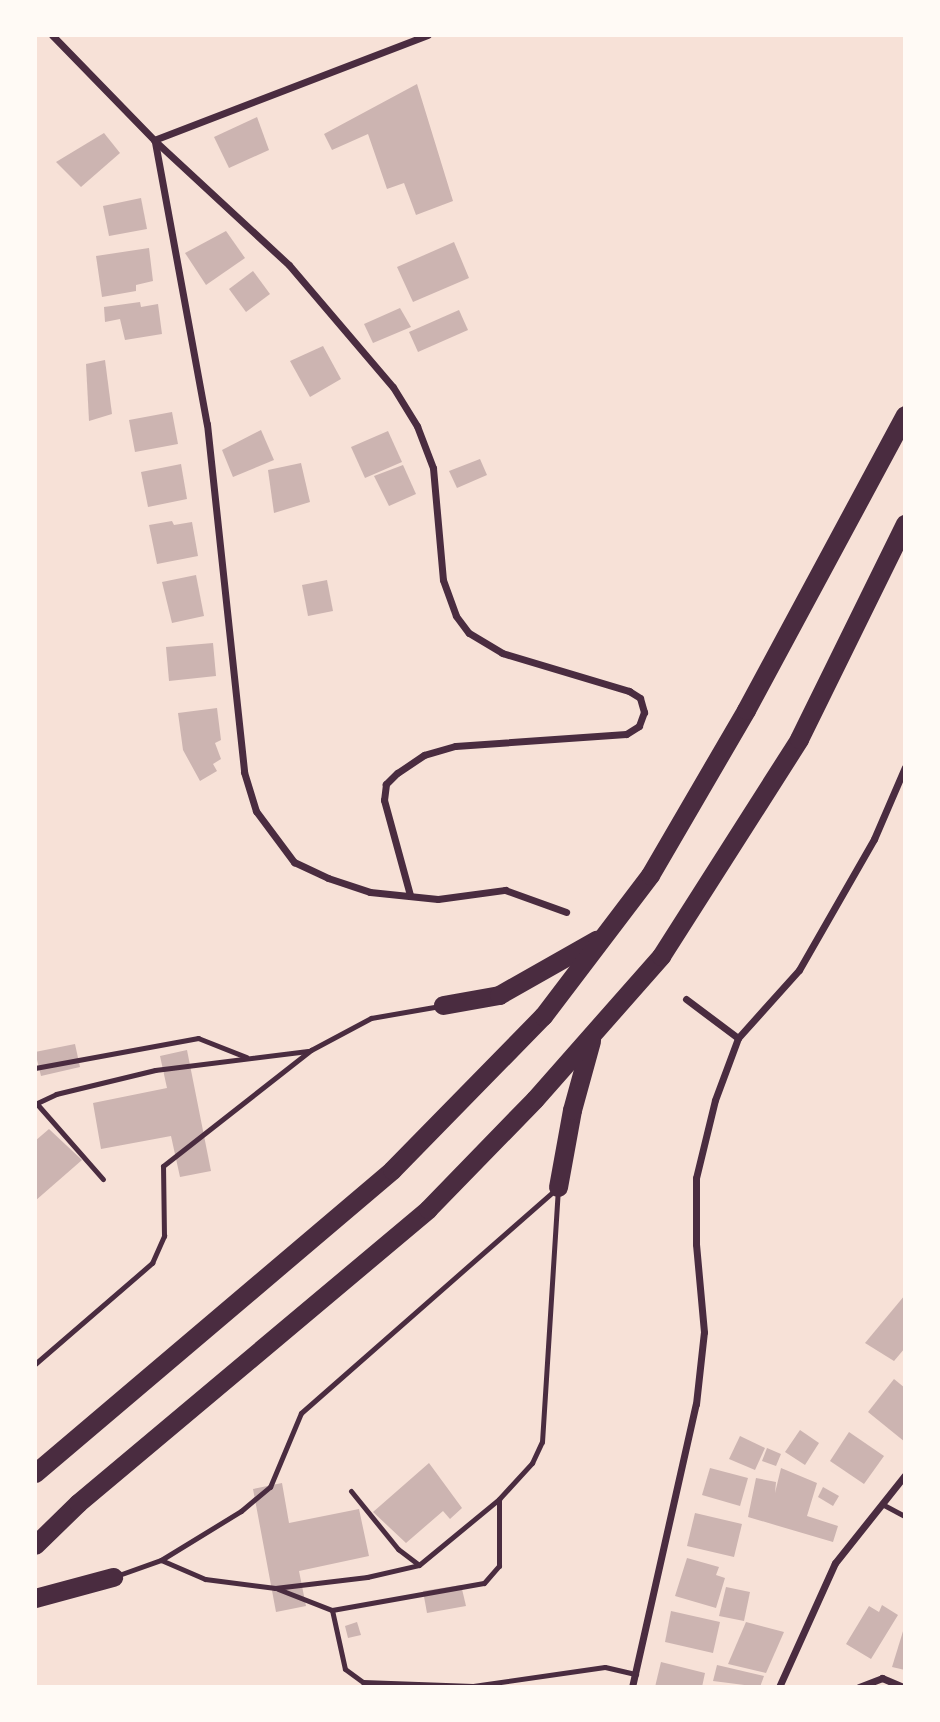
<!DOCTYPE html>
<html>
<head>
<meta charset="utf-8">
<style>
	body { margin:0 }
	#map { position:relative; width:940px; height:1722px; overflow:hidden; background:#f7e1d7; font-family:Mulish,sans-serif }
	div>[style] { position:absolute }
	[style*='--x'] { left:calc(var(--x)*1px); top:calc(var(--y)*1px); width:calc(var(--w)*1px); rotate:calc(var(--a)*1deg) }
	.building>* { inset:0; background:#ccb4b1 }
	.service>* { height:5px; margin:-2.5px; padding:0 2.5px; transform-origin:2.5px; border-radius:2.5px; background:#4a2c40 }
	.minor>* { height:7px; margin:-3.5px; padding:0 3.5px; transform-origin:3.5px; border-radius:3.5px; background:#4a2c40 }
	.motorway>* { height:19px; margin:-9.5px; padding:0 9.5px; transform-origin:9.5px; border-radius:9.5px; background:#4a2c40 }
	span { translate:-50% -50%; white-space:nowrap; text-align:center; line-height:1.15; -webkit-text-stroke:6px #fffaf5; paint-order:stroke }
	.frame { position:absolute; inset:0; border:37px solid #fffaf5; pointer-events:none }
</style>
</head>
<body>
<div id="map">
	<div class="building">
		<div style="clip-path:polygon(417px 84px,453px 201px,416px 215px,404px 183px,387px 189px,368px 134px,332px 150px,324px 134px)"></div>
		<div style="clip-path:polygon(257px 117px,269px 150px,229px 168px,214px 137px)"></div>
		<div style="clip-path:polygon(104px 133px,120px 153px,81px 187px,56px 162px)"></div>
		<div style="clip-path:polygon(141px 198px,147px 229px,109px 236px,103px 206px)"></div>
		<div style="clip-path:polygon(226px 231px,245px 258px,206px 285px,185px 253px)"></div>
		<div style="clip-path:polygon(454px 242px,469px 278px,413px 302px,397px 267px)"></div>
		<div style="clip-path:polygon(149px 248px,153px 281px,136px 285px,136px 291px,102px 297px,96px 256px)"></div>
		<div style="clip-path:polygon(253px 271px,270px 294px,246px 312px,229px 289px)"></div>
		<div style="clip-path:polygon(140px 302px,141px 307px,158px 304px,162px 334px,125px 340px,120px 319px,105px 322px,104px 307px)"></div>
		<div style="clip-path:polygon(400px 308px,411px 327px,373px 343px,364px 324px)"></div>
		<div style="clip-path:polygon(459px 310px,468px 330px,418px 352px,409px 332px)"></div>
		<div style="clip-path:polygon(323px 346px,341px 379px,310px 397px,290px 361px)"></div>
		<div style="clip-path:polygon(105px 360px,112px 414px,89px 421px,86px 364px)"></div>
		<div style="clip-path:polygon(172px 412px,178px 444px,135px 452px,129px 420px)"></div>
		<div style="clip-path:polygon(261px 430px,274px 460px,233px 477px,222px 450px)"></div>
		<div style="clip-path:polygon(388px 431px,402px 462px,365px 478px,351px 447px)"></div>
		<div style="clip-path:polygon(480px 459px,487px 475px,457px 488px,449px 471px)"></div>
		<div style="clip-path:polygon(301px 463px,310px 502px,274px 513px,268px 470px)"></div>
		<div style="clip-path:polygon(181px 464px,187px 499px,148px 507px,141px 472px)"></div>
		<div style="clip-path:polygon(403px 465px,416px 494px,389px 506px,374px 476px)"></div>
		<div style="clip-path:polygon(172px 521px,174px 525px,192px 522px,198px 556px,157px 564px,149px 525px)"></div>
		<div style="clip-path:polygon(196px 575px,204px 616px,172px 623px,162px 582px)"></div>
		<div style="clip-path:polygon(327px 580px,333px 611px,308px 616px,302px 585px)"></div>
		<div style="clip-path:polygon(213px 643px,216px 676px,169px 681px,166px 647px)"></div>
		<div style="clip-path:polygon(217px 708px,221px 740px,215px 743px,221px 759px,213px 764px,217px 771px,200px 781px,183px 750px,178px 713px)"></div>
		<div style="clip-path:polygon(75px 1044px,80px 1067px,41px 1076px,35px 1052px)"></div>
		<div style="clip-path:polygon(187px 1050px,211px 1171px,180px 1177px,171px 1136px,101px 1149px,93px 1103px,167px 1088px,160px 1056px)"></div>
		<div style="clip-path:polygon(49px 1129px,82px 1160px,35px 1201px,35px 1141px)"></div>
		<div style="clip-path:polygon(905px 1295px,905px 1348px,894px 1361px,865px 1343px)"></div>
		<div style="clip-path:polygon(894px 1379px,905px 1388px,905px 1442px,868px 1412px)"></div>
		<div style="clip-path:polygon(800px 1430px,819px 1443px,805px 1465px,785px 1452px)"></div>
		<div style="clip-path:polygon(849px 1432px,884px 1456px,864px 1484px,830px 1461px)"></div>
		<div style="clip-path:polygon(740px 1436px,765px 1448px,755px 1470px,729px 1459px)"></div>
		<div style="clip-path:polygon(767px 1448px,781px 1454px,776px 1466px,762px 1461px)"></div>
		<div style="clip-path:polygon(429px 1463px,462px 1508px,450px 1519px,443px 1511px,406px 1543px,373px 1512px)"></div>
		<div style="clip-path:polygon(710px 1468px,748px 1478px,740px 1506px,702px 1495px)"></div>
		<div style="clip-path:polygon(781px 1468px,817px 1483px,807px 1516px,838px 1526px,833px 1542px,748px 1517px,756px 1478px,776px 1482px,775px 1493px)"></div>
		<div style="clip-path:polygon(282px 1483px,289px 1523px,359px 1509px,369px 1556px,299px 1571px,306px 1606px,276px 1612px,253px 1489px)"></div>
		<div style="clip-path:polygon(823px 1487px,839px 1496px,833px 1506px,818px 1497px)"></div>
		<div style="clip-path:polygon(695px 1513px,742px 1524px,734px 1557px,687px 1546px)"></div>
		<div style="clip-path:polygon(687px 1558px,719px 1567px,716px 1575px,725px 1578px,716px 1608px,675px 1596px)"></div>
		<div style="clip-path:polygon(461px 1585px,466px 1606px,427px 1613px,423px 1591px)"></div>
		<div style="clip-path:polygon(726px 1587px,750px 1592px,744px 1621px,719px 1616px)"></div>
		<div style="clip-path:polygon(882px 1605px,898px 1615px,871px 1659px,846px 1644px,869px 1606px,879px 1612px)"></div>
		<div style="clip-path:polygon(671px 1611px,720px 1622px,713px 1653px,665px 1642px)"></div>
		<div style="clip-path:polygon(357px 1622px,361px 1635px,348px 1638px,345px 1626px)"></div>
		<div style="clip-path:polygon(746px 1622px,784px 1632px,766px 1673px,728px 1664px)"></div>
		<div style="clip-path:polygon(904px 1628px,905px 1628px,905px 1670px,892px 1667px)"></div>
		<div style="clip-path:polygon(661px 1662px,705px 1673px,702px 1687px,655px 1687px)"></div>
		<div style="clip-path:polygon(717px 1665px,764px 1676px,760px 1687px,713px 1681px)"></div>
	</div>
	<div class="service">
		<div style="--x:35;--y:1068;--w:166;--a:-10.4"></div>
		<div style="--x:198;--y:1038;--w:52;--a:21.6"></div>
		<div style="--x:35;--y:1104;--w:23;--a:-25"></div>
		<div style="--x:56;--y:1094;--w:102;--a:-13.6"></div>
		<div style="--x:155;--y:1070;--w:154;--a:-7.1"></div>
		<div style="--x:37;--y:1104;--w:100;--a:48.7"></div>
		<div style="--x:35;--y:1364;--w:155;--a:-40.8"></div>
		<div style="--x:152;--y:1263;--w:30;--a:-66"></div>
		<div style="--x:164;--y:1236;--w:70;--a:-90.8"></div>
		<div style="--x:163;--y:1166;--w:188;--a:-38.1"></div>
		<div style="--x:311;--y:1050;--w:68;--a:-28.1"></div>
		<div style="--x:371;--y:1018;--w:70;--a:-9.9"></div>
		<div style="--x:351;--y:1491;--w:75;--a:51"></div>
		<div style="--x:398;--y:1549;--w:26;--a:37"></div>
		<div style="--x:882;--y:1504;--w:26;--a:28"></div>
		<div style="--x:161;--y:1560;--w:48;--a:23.4"></div>
		<div style="--x:205;--y:1579;--w:71;--a:7.3"></div>
		<div style="--x:275;--y:1588;--w:93;--a:-6.8"></div>
		<div style="--x:367;--y:1577;--w:53;--a:-13"></div>
		<div style="--x:419;--y:1565;--w:104;--a:-39.5"></div>
		<div style="--x:499;--y:1499;--w:49;--a:-47.5"></div>
		<div style="--x:532;--y:1463;--w:23;--a:-65"></div>
		<div style="--x:542;--y:1442;--w:253;--a:-86.4"></div>
		<div style="--x:116;--y:1576;--w:48;--a:-19.6"></div>
		<div style="--x:161;--y:1560;--w:94;--a:-31.5"></div>
		<div style="--x:241;--y:1511;--w:38;--a:-40"></div>
		<div style="--x:270;--y:1487;--w:80;--a:-67.3"></div>
		<div style="--x:301;--y:1413;--w:339;--a:-41.3"></div>
		<div style="--x:278;--y:1589;--w:58;--a:21.3"></div>
		<div style="--x:332;--y:1610;--w:154;--a:-10.1"></div>
		<div style="--x:484;--y:1583;--w:23;--a:-49"></div>
		<div style="--x:499;--y:1566;--w:66;--a:-90"></div>
		<div style="--x:332;--y:1610;--w:60;--a:77.6"></div>
		<div style="--x:345;--y:1669;--w:22;--a:36"></div>
		<div style="--x:363;--y:1682;--w:110;--a:2.1"></div>
		<div style="--x:473;--y:1686;--w:133;--a:-8.2"></div>
		<div style="--x:605;--y:1667;--w:32;--a:13"></div>
	</div>
	<div class="minor">
		<div style="--x:52;--y:35;--w:146;--a:45.8"></div>
		<div style="--x:154;--y:140;--w:184;--a:42.8"></div>
		<div style="--x:289;--y:265;--w:160;--a:49.6"></div>
		<div style="--x:393;--y:387;--w:46;--a:58.4"></div>
		<div style="--x:417;--y:426;--w:45;--a:69.1"></div>
		<div style="--x:433;--y:468;--w:112;--a:84.9"></div>
		<div style="--x:443;--y:580;--w:38;--a:70"></div>
		<div style="--x:456;--y:616;--w:21;--a:53"></div>
		<div style="--x:469;--y:633;--w:39;--a:31"></div>
		<div style="--x:502;--y:653;--w:133;--a:16.7"></div>
		<div style="--x:629;--y:691;--w:13;--a:32"></div>
		<div style="--x:640;--y:698;--w:15;--a:74"></div>
		<div style="--x:644;--y:712;--w:15;--a:110"></div>
		<div style="--x:639;--y:726;--w:15;--a:148"></div>
		<div style="--x:626;--y:734;--w:171;--a:176"></div>
		<div style="--x:455;--y:746;--w:32;--a:164"></div>
		<div style="--x:424;--y:755;--w:32;--a:146"></div>
		<div style="--x:397;--y:773;--w:16;--a:135"></div>
		<div style="--x:386;--y:784;--w:16;--a:97"></div>
		<div style="--x:384;--y:800;--w:98;--a:74.7"></div>
		<div style="--x:154;--y:140;--w:293;--a:-21"></div>
		<div style="--x:155;--y:142;--w:287;--a:79.6"></div>
		<div style="--x:207;--y:424;--w:350;--a:83.9"></div>
		<div style="--x:244;--y:772;--w:41;--a:72.9"></div>
		<div style="--x:256;--y:811;--w:64;--a:53.3"></div>
		<div style="--x:294;--y:862;--w:38;--a:25"></div>
		<div style="--x:328;--y:878;--w:44;--a:18.4"></div>
		<div style="--x:370;--y:892;--w:68;--a:5.9"></div>
		<div style="--x:438;--y:899;--w:68;--a:-7.7"></div>
		<div style="--x:505;--y:890;--w:65;--a:19.8"></div>
		<div style="--x:686;--y:999;--w:65;--a:36.9"></div>
		<div style="--x:632;--y:1687;--w:290;--a:-77.3"></div>
		<div style="--x:696;--y:1404;--w:72;--a:-83.7"></div>
		<div style="--x:704;--y:1332;--w:88;--a:-95.2"></div>
		<div style="--x:696;--y:1244;--w:66;--a:-90"></div>
		<div style="--x:696;--y:1178;--w:80;--a:-76.3"></div>
		<div style="--x:715;--y:1100;--w:66;--a:-69.6"></div>
		<div style="--x:738;--y:1038;--w:91;--a:-48.1"></div>
		<div style="--x:799;--y:970;--w:151;--a:-60.2"></div>
		<div style="--x:874;--y:839;--w:78;--a:-66.7"></div>
		<div style="--x:779;--y:1687;--w:136;--a:-65.7"></div>
		<div style="--x:835;--y:1563;--w:112;--a:-51.5"></div>
		<div style="--x:859;--y:1687;--w:25;--a:-21"></div>
		<div style="--x:882;--y:1678;--w:23;--a:23"></div>
	</div>
	<div class="motorway">
		<div style="--x:443;--y:1005;--w:57;--a:-10.1"></div>
		<div style="--x:499;--y:995;--w:112;--a:-29.6"></div>
		<div style="--x:558;--y:1187;--w:78;--a:-79.7"></div>
		<div style="--x:572;--y:1110;--w:72;--a:-74.6"></div>
		<div style="--x:35;--y:1473;--w:468;--a:-40.3"></div>
		<div style="--x:392;--y:1170;--w:216;--a:-45.6"></div>
		<div style="--x:543;--y:1016;--w:177;--a:-52.8"></div>
		<div style="--x:650;--y:875;--w:191;--a:-59.8"></div>
		<div style="--x:746;--y:710;--w:335;--a:-61.7"></div>
		<div style="--x:35;--y:1545;--w:60;--a:-44.3"></div>
		<div style="--x:78;--y:1503;--w:457;--a:-40"></div>
		<div style="--x:428;--y:1209;--w:153;--a:-45.8"></div>
		<div style="--x:535;--y:1099;--w:191;--a:-48.6"></div>
		<div style="--x:661;--y:956;--w:257;--a:-57.5"></div>
		<div style="--x:799;--y:739;--w:240;--a:-63.8"></div>
		<div style="--x:35;--y:1598;--w:81;--a:-15.1"></div>
	</div>
	<div class="frame"></div>
</div>
</body>
</html>
